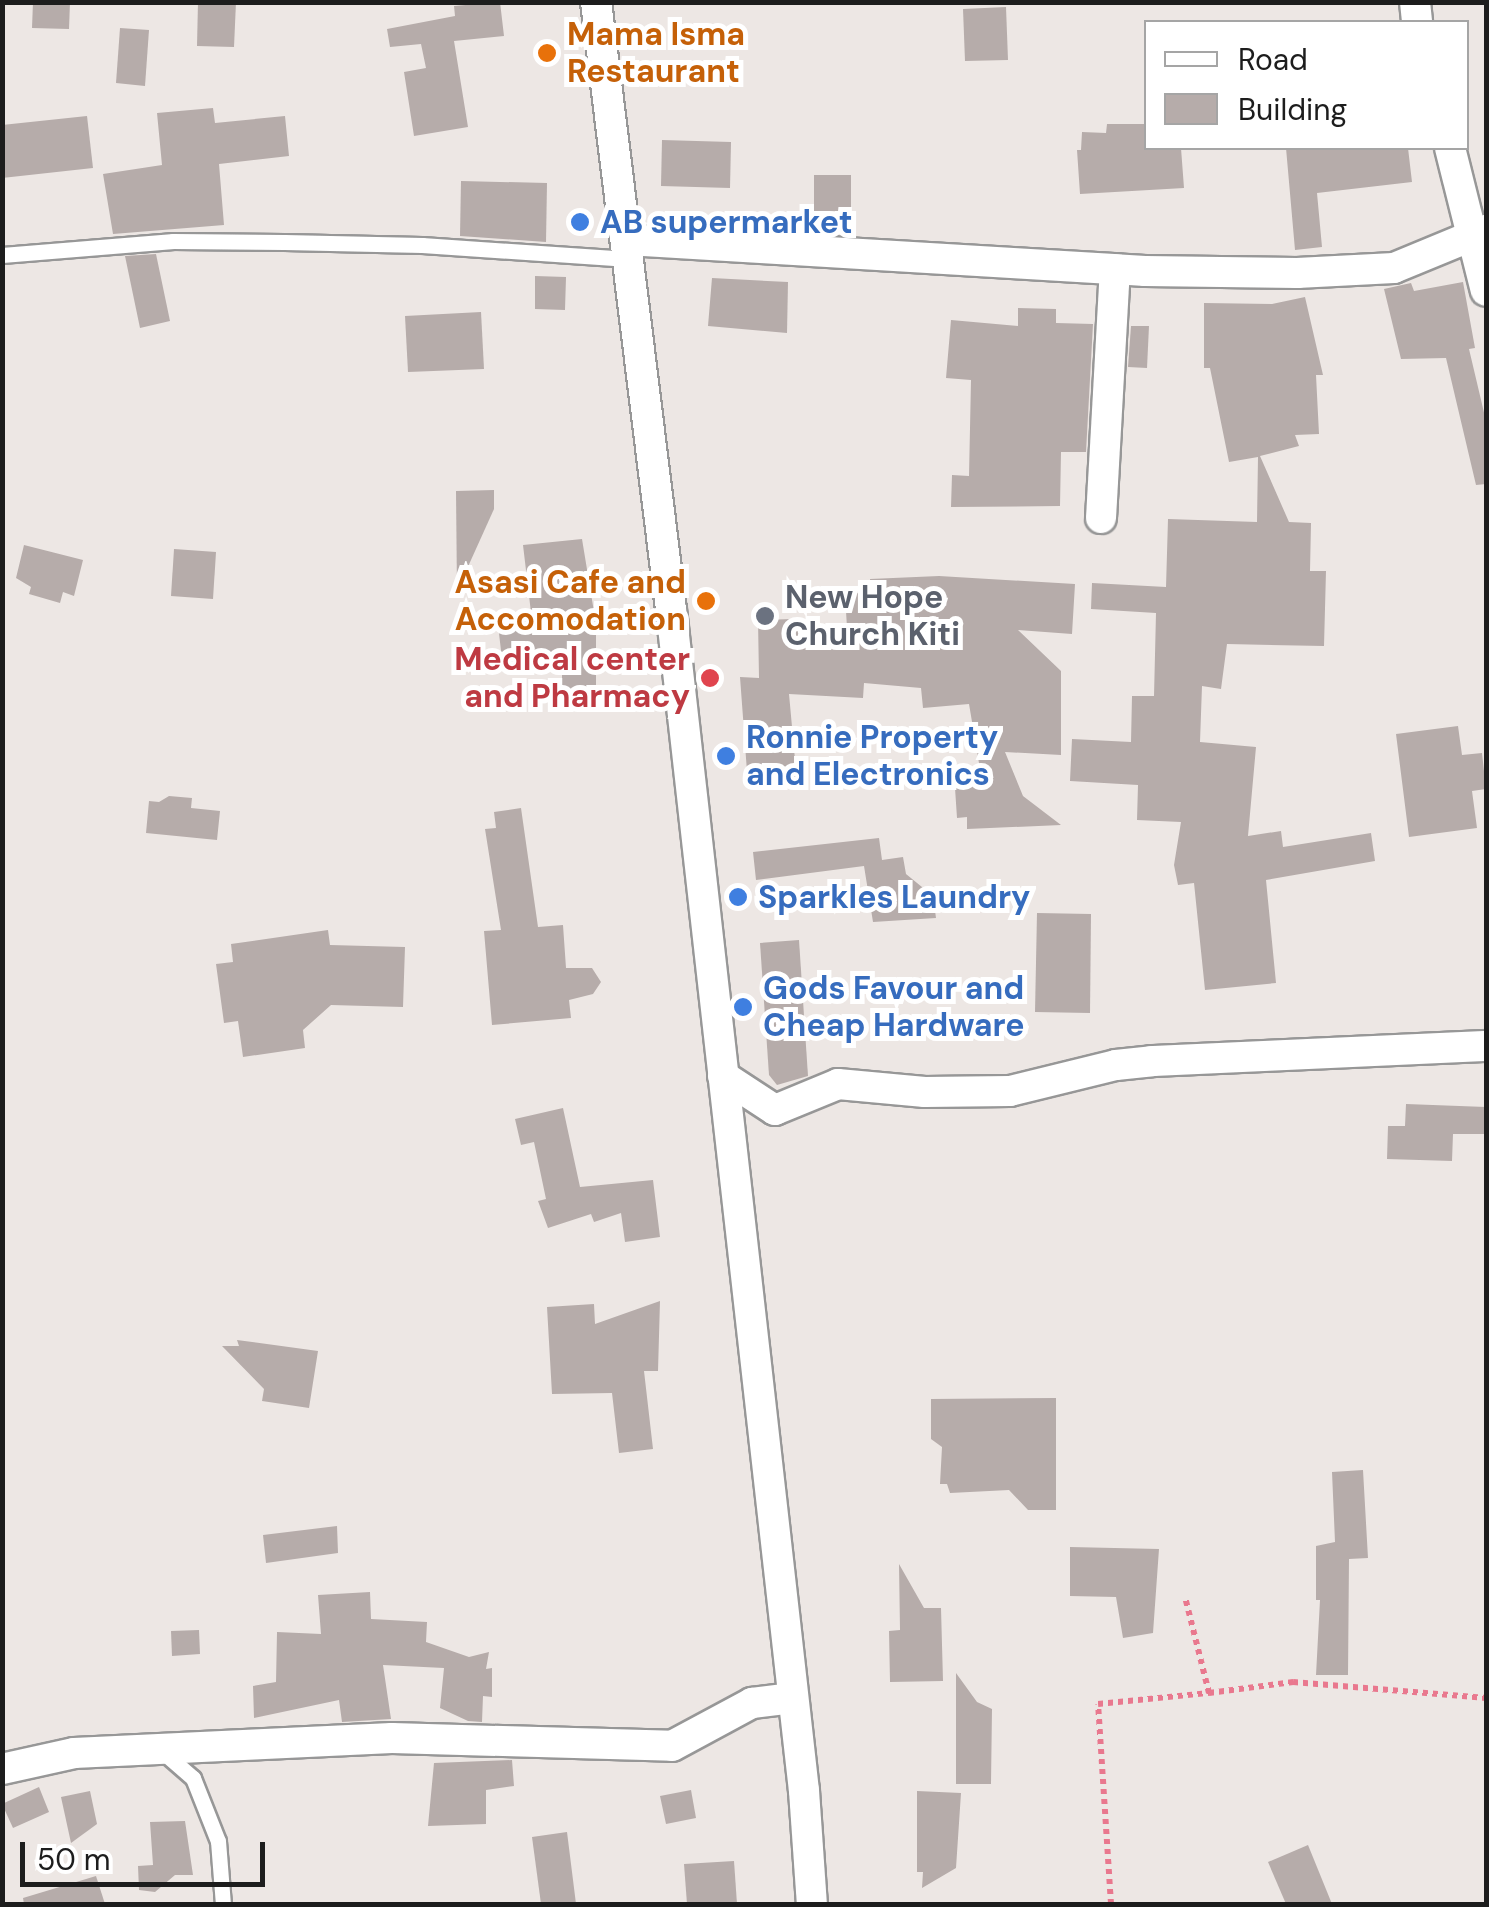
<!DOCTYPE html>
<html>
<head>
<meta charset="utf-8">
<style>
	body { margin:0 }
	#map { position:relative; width:1489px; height:1907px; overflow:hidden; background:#ede7e4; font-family:"DM Sans",sans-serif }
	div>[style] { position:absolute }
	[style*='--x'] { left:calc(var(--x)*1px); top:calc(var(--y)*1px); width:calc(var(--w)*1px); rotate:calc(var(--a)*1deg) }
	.building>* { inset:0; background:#b6acaa }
	.path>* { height:6px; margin-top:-3px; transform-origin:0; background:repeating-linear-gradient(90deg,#e9788e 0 5px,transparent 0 10px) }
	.roads { filter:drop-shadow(2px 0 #979797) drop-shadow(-2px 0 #979797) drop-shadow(0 2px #979797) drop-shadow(0 -2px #979797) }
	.service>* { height:15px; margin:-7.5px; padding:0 7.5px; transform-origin:7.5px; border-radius:7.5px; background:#fff }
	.minor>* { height:30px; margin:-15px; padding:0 15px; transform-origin:15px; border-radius:15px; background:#fff }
	.dots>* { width:28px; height:28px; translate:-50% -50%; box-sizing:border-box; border:5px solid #fff; border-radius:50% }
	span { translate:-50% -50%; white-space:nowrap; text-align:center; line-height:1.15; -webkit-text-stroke:10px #fff; paint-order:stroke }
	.food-label { font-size:32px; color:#c56008; font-weight:700 }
	.left { translate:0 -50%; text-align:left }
	.right { translate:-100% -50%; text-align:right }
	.shop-label { font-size:32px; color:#366cbe; font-weight:700 }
	.worship-label { font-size:32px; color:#5b616d; font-weight:700 }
	.health-label { font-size:32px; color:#be3a42; font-weight:700 }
	.frame { position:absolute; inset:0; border:5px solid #1d1d1d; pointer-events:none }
	.legend { position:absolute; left:1144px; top:20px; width:325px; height:130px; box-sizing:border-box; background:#fff; border:2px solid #a5a5a5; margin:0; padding:12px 18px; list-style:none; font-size:30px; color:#1d1d1d }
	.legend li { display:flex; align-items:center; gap:20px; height:50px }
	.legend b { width:50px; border:2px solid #a5a5a5 }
	.scale { position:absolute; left:20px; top:1842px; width:245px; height:45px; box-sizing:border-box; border:5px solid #1d1d1d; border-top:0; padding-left:12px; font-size:30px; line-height:35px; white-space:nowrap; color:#1d1d1d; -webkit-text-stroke:8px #fff; paint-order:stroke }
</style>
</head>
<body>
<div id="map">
	<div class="building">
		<div style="clip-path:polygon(33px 2px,70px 2px,69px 29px,32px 28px)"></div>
		<div style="clip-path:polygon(198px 2px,236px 2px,234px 47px,197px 46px)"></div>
		<div style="clip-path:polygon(500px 2px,504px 36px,454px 41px,468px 127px,414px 136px,404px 72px,426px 68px,421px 44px,390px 47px,387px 29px,455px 16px,454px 6px)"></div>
		<div style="clip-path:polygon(1006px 7px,1008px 60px,965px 61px,963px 9px)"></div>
		<div style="clip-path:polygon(120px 28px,149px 30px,145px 86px,116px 83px)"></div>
		<div style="clip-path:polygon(213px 108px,215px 123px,285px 116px,289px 156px,219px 164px,224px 225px,113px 234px,103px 174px,162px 165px,157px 113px)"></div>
		<div style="clip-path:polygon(87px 116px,93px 168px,2px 178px,2px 125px)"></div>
		<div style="clip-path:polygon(1107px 124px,1146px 124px,1146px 148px,1181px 148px,1184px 188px,1080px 194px,1077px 150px,1081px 150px,1082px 132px,1106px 133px)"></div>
		<div style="clip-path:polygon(662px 140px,731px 142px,730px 188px,661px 186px)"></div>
		<div style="clip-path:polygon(1286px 148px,1408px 148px,1412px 182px,1317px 193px,1322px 247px,1295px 250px)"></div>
		<div style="clip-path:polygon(814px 175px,851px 175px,851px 211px,814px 211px)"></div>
		<div style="clip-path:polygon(461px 181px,547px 183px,546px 242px,460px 236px)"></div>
		<div style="clip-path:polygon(156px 254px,170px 321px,140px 328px,125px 256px)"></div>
		<div style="clip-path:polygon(535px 276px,566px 277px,565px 310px,535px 309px)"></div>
		<div style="clip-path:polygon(712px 278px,788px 282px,787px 333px,708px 326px)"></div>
		<div style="clip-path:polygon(1463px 282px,1475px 348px,1469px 349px,1486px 421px,1486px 484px,1476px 485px,1446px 358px,1401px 359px,1384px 289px,1411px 283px,1414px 291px)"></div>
		<div style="clip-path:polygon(1305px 297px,1323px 375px,1316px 375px,1319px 434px,1295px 435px,1299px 446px,1260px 456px,1289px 522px,1311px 523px,1310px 571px,1326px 571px,1324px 646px,1227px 644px,1221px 689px,1202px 686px,1200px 742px,1256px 747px,1248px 836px,1281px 831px,1283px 847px,1371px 833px,1375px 861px,1266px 880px,1276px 983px,1205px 990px,1194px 883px,1178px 885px,1174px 865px,1181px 822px,1137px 820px,1138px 785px,1070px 781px,1072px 739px,1131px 742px,1132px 696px,1154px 696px,1156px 613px,1091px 609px,1092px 583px,1166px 587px,1168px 519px,1257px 522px,1258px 457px,1229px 462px,1210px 368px,1204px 368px,1204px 303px,1272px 304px)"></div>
		<div style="clip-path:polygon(1018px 308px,1056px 309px,1056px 323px,1093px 324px,1086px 452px,1061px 452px,1060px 506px,951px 507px,952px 475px,969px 476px,971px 380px,946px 378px,951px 320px,1018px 326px)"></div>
		<div style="clip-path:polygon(481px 312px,484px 369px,408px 372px,405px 316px)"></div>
		<div style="clip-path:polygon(1131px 326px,1149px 326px,1147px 368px,1128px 367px)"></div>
		<div style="clip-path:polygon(494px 490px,494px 509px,457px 591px,456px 491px)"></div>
		<div style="clip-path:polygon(582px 539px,596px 624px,596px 690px,562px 690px,562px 653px,502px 659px,498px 625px,532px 621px,523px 545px)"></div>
		<div style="clip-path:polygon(24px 545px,83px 560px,74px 596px,63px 592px,60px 603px,29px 594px,31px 587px,16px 578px)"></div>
		<div style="clip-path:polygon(174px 549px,216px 552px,213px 599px,171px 596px)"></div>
		<div style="clip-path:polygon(939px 576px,1075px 584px,1072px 634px,1018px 630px,1061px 671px,1061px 755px,1005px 752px,1023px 796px,1061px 825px,967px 829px,967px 817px,957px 818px,955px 788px,967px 788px,967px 776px,981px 775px,969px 704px,923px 708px,921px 688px,864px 683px,863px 698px,789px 694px,797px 781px,748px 785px,740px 677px,759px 678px,758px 620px,793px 619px,793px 628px,847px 628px,845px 594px,871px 592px,870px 579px)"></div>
		<div style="clip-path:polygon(1458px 726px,1462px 755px,1482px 753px,1486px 789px,1472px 791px,1477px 828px,1409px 837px,1396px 734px)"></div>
		<div style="clip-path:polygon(169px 796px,192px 798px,191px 808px,220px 811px,217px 840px,146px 833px,149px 801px,159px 802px)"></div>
		<div style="clip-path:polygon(521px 808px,538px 927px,563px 925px,566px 968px,592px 968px,601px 982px,593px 994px,569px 1000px,571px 1018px,492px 1025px,484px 931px,501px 930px,485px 829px,496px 828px,494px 812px)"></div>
		<div style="clip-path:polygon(879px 838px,882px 860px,903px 857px,906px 874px,933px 896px,936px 918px,873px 922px,864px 866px,756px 880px,753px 852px)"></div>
		<div style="clip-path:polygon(1037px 913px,1091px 914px,1090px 1013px,1035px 1012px)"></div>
		<div style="clip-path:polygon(328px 930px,330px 945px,405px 947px,403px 1007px,331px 1005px,303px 1030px,305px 1048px,243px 1057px,238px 1021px,224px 1023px,216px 964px,233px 962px,231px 944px)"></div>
		<div style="clip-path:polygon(799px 940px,808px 1076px,777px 1085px,769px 1075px,760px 943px)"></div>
		<div style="clip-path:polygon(1406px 1104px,1486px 1107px,1486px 1134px,1453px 1134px,1452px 1161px,1387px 1159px,1388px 1126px,1405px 1126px)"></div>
		<div style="clip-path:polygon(563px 1108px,580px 1187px,653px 1180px,660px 1237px,625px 1242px,621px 1213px,594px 1222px,591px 1214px,548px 1228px,538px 1201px,546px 1199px,534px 1142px,521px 1145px,515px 1119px)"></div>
		<div style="clip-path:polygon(660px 1301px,658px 1371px,644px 1371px,653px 1449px,619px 1453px,612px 1393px,552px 1394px,547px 1307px,594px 1304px,595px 1324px)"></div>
		<div style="clip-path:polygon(237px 1340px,318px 1351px,309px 1408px,262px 1401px,264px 1389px,222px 1346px,239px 1346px)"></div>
		<div style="clip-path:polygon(1056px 1398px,1056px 1510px,1028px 1510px,1009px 1490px,950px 1493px,947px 1484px,940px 1484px,942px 1447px,931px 1439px,931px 1399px)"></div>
		<div style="clip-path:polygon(1363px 1470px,1368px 1558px,1349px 1559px,1348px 1675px,1316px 1675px,1320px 1600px,1316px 1600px,1316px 1546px,1335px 1542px,1332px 1472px)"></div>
		<div style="clip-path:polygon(337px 1526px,338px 1553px,266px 1563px,263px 1535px)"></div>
		<div style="clip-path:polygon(1070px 1547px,1159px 1549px,1153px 1633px,1123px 1638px,1116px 1597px,1070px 1596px)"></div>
		<div style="clip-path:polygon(899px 1564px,924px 1608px,941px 1608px,943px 1681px,890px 1682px,889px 1631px,900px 1630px)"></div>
		<div style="clip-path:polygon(370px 1592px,371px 1619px,427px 1622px,426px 1642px,469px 1657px,489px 1652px,486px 1669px,492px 1668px,492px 1697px,483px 1696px,482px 1722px,468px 1721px,440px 1708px,444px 1668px,383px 1665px,391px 1719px,342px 1722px,339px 1700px,254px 1718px,253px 1686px,276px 1682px,277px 1632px,321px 1634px,318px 1595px)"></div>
		<div style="clip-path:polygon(199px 1630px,200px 1654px,172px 1656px,171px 1631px)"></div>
		<div style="clip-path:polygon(956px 1673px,977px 1702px,992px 1709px,991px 1784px,956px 1784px)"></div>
		<div style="clip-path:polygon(512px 1760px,514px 1786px,486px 1790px,486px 1824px,428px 1826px,434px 1763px)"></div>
		<div style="clip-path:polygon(39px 1787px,49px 1812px,13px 1828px,2px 1804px)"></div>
		<div style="clip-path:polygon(691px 1790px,696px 1818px,666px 1824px,660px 1796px)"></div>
		<div style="clip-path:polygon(90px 1791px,97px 1824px,71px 1843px,61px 1797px)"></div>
		<div style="clip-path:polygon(917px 1791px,961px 1793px,956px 1868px,922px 1888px,923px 1872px,917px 1872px)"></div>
		<div style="clip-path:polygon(185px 1821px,193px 1875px,175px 1875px,155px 1892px,139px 1890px,138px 1866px,153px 1865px,150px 1822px)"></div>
		<div style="clip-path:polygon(567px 1832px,576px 1904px,541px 1904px,532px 1837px)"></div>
		<div style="clip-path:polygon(1308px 1845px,1332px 1904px,1286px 1904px,1268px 1862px)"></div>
		<div style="clip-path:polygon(734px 1861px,737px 1904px,687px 1904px,684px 1864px)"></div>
		<div style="clip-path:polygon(96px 1876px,105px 1904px,24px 1904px,23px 1898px)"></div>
	</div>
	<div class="path">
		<div style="--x:1209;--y:1693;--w:85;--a:-7.5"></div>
		<div style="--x:1293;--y:1682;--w:194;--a:4.7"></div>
		<div style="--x:1111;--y:1904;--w:200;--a:-93.7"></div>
		<div style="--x:1098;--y:1704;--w:112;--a:-5.7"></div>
		<div style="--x:1209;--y:1693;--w:99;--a:-104"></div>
	</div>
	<div class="roads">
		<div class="service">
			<div style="--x:2;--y:255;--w:172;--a:-4.7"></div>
			<div style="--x:173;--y:241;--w:111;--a:0.5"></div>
			<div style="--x:284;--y:242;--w:138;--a:1.2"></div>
			<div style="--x:422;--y:245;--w:207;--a:3.9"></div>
			<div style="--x:163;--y:1752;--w:40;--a:41"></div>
			<div style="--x:193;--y:1778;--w:68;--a:68.4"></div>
			<div style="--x:218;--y:1841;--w:63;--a:85.5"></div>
		</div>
		<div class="minor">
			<div style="--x:596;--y:2;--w:612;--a:82.96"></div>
			<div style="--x:671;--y:609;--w:1189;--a:83.58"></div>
			<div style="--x:804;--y:1791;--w:113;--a:86"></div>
			<div style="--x:1415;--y:2;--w:20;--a:84"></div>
			<div style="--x:1450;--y:148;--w:147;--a:75.9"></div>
			<div style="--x:627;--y:240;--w:519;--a:3.42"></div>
			<div style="--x:1145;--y:271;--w:152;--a:0.8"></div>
			<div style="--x:1297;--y:273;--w:97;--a:-3"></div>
			<div style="--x:1394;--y:268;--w:100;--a:-22.4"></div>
			<div style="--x:1101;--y:518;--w:249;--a:-86.8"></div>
			<div style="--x:723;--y:1076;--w:62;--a:33.2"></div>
			<div style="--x:775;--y:1110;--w:68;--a:-22.4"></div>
			<div style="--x:838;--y:1084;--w:87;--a:5.3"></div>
			<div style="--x:925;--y:1092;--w:85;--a:-0.7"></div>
			<div style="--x:1010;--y:1091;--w:109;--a:-13.8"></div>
			<div style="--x:1116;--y:1065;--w:36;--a:-6"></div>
			<div style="--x:1152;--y:1061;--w:334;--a:-2.6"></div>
			<div style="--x:2;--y:1769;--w:74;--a:-12.5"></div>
			<div style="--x:74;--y:1753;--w:318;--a:-2.7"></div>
			<div style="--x:392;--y:1738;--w:280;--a:1.6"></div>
			<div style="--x:672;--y:1746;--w:91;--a:-28.3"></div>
			<div style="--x:752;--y:1703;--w:41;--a:-7"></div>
		</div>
	</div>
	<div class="dots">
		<div style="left:547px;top:53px;background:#e8710a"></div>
		<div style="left:580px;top:222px;background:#3f7fe0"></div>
		<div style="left:706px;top:601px;background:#e8710a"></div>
		<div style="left:765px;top:616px;background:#6b7280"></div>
		<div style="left:710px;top:678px;background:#e0444e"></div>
		<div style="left:726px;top:756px;background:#3f7fe0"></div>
		<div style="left:738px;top:897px;background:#3f7fe0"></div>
		<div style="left:743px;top:1007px;background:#3f7fe0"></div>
	</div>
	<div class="food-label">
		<span class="left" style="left:567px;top:53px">Mama Isma<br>Restaurant</span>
		<span class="right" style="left:686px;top:601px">Asasi Cafe and<br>Accomodation</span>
	</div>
	<div class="shop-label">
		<span class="left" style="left:600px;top:222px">AB supermarket</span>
		<span class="left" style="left:746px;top:756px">Ronnie Property<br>and Electronics</span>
		<span class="left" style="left:758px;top:897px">Sparkles Laundry</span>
		<span class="left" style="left:763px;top:1007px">Gods Favour and<br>Cheap Hardware</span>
	</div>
	<div class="worship-label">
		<span class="left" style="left:785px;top:616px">New Hope<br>Church Kiti</span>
	</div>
	<div class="health-label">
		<span class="right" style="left:690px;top:678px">Medical center<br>and Pharmacy</span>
	</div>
	<div class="frame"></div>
	<ul class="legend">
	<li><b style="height:12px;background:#fff"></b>Road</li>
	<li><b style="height:28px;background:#b6acaa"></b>Building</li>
	</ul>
	<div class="scale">50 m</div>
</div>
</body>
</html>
